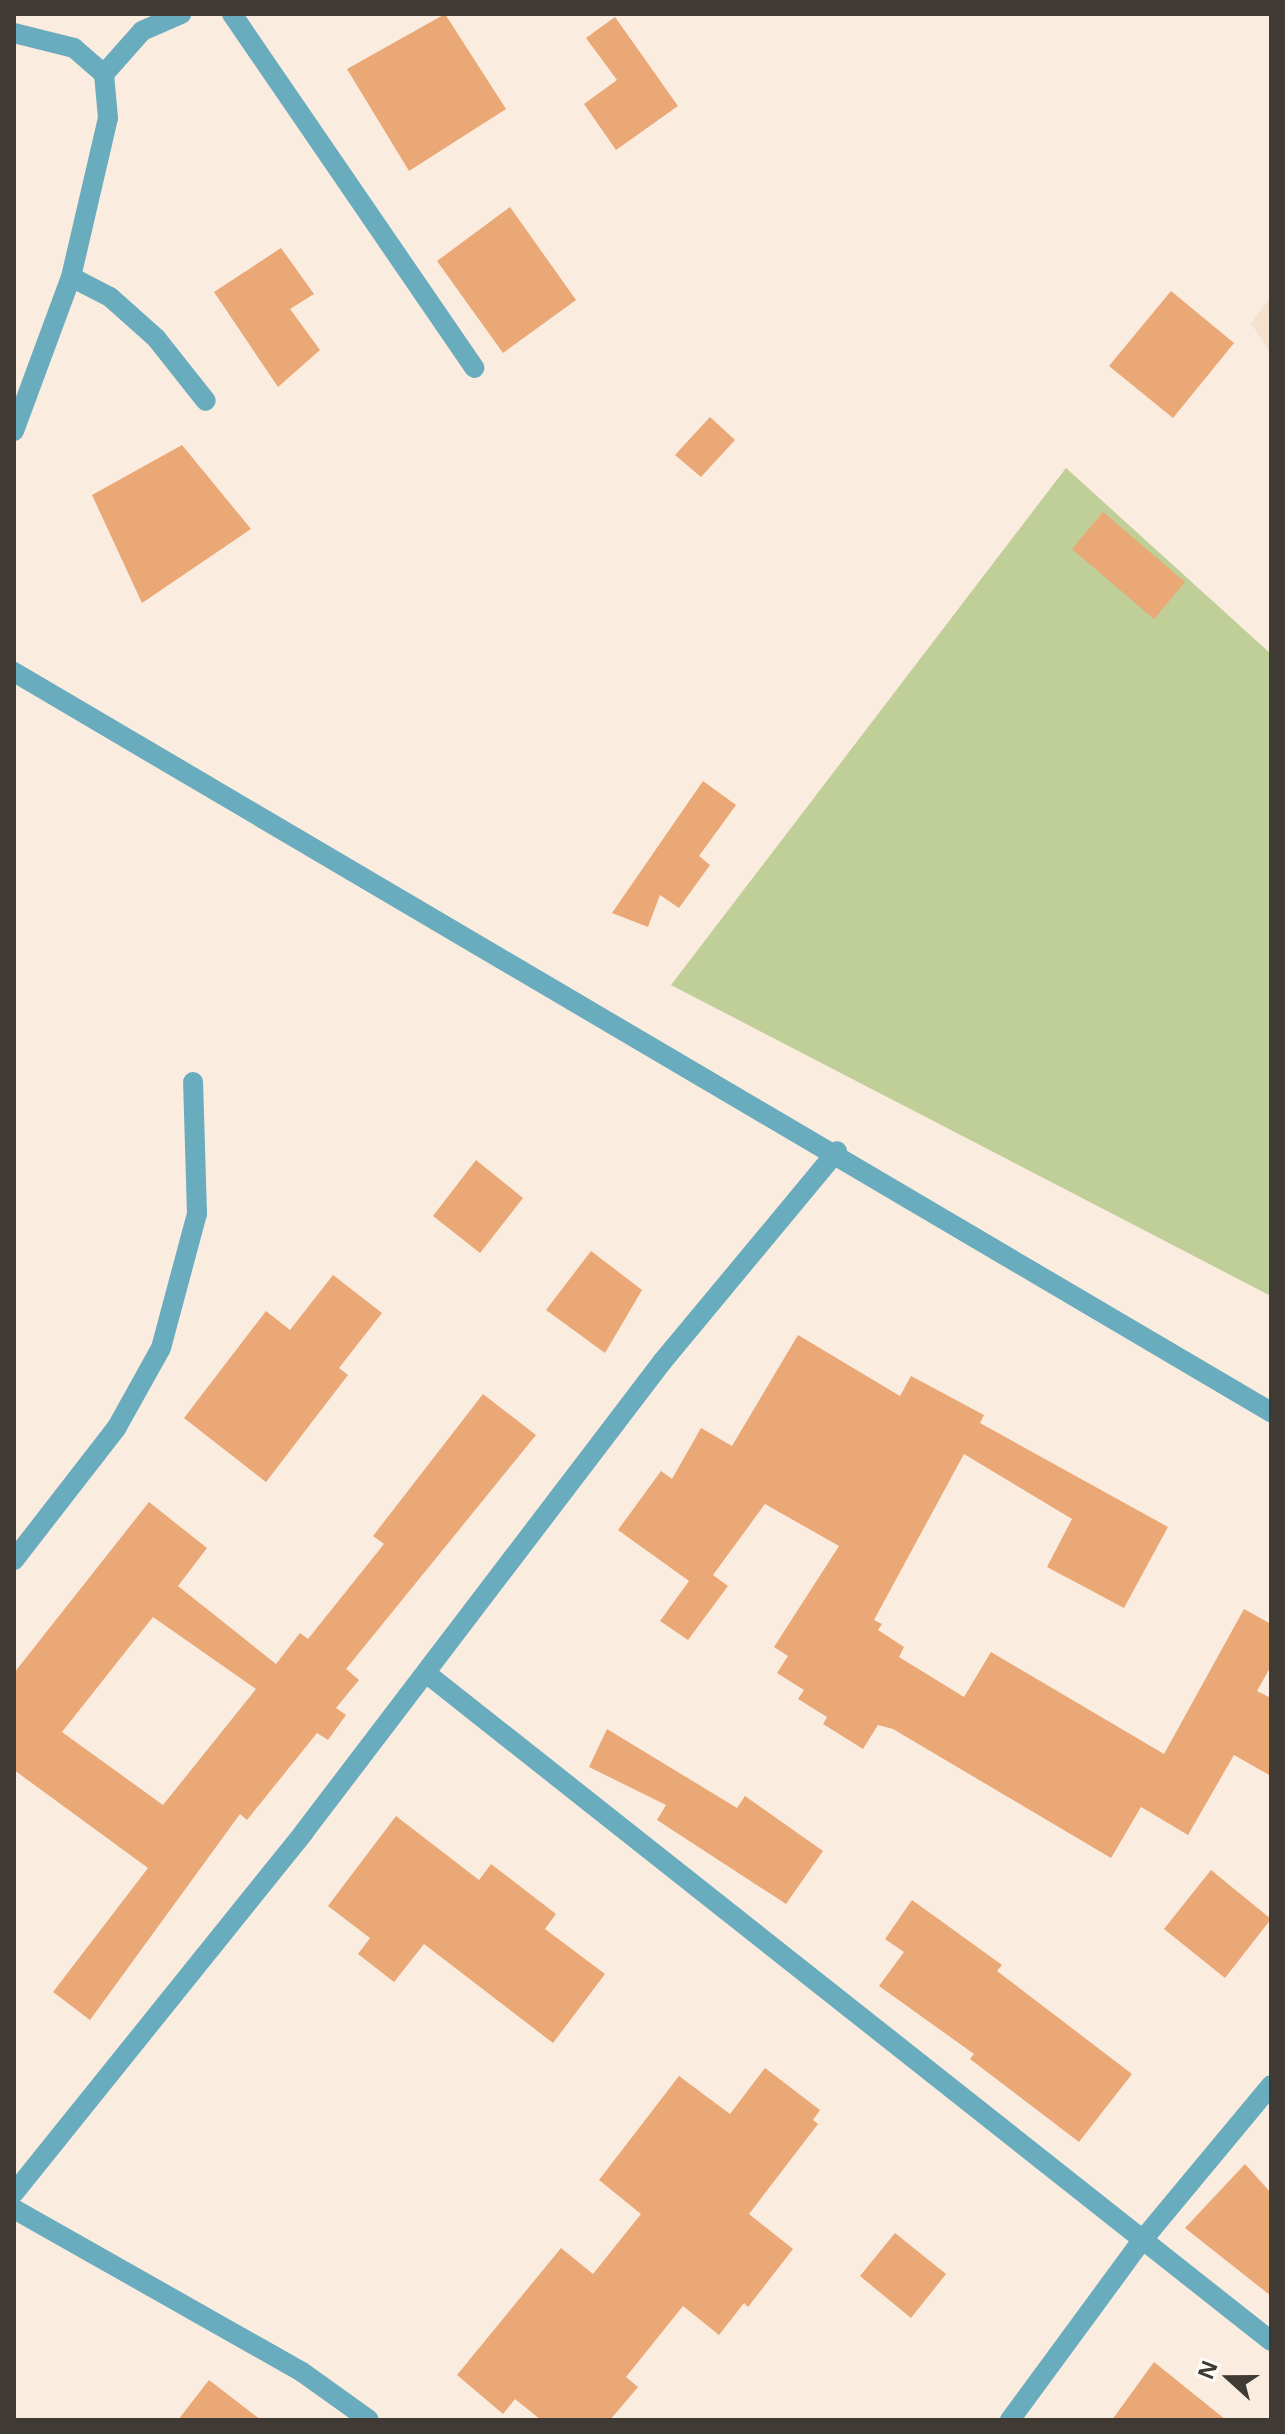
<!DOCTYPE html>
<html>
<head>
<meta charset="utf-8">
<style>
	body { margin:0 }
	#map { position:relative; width:1285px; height:2434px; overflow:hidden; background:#fbece0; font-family:"Noto Sans",sans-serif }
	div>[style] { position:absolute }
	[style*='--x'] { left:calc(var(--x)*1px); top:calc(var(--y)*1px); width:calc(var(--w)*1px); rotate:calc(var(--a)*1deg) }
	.built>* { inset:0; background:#f5e1cf }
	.green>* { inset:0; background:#c0ce97 }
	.building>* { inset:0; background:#e9a875 }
	.minor>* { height:20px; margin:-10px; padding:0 10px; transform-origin:10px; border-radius:10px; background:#69acbd }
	span { translate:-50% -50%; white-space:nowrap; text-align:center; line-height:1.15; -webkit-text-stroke:6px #fffcf9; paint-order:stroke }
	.frame { position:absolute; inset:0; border:16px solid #403a35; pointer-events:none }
	.north { position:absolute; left:1189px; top:2338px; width:80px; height:80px; -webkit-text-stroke:6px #fffcf9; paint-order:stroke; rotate:291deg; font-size:22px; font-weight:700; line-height:32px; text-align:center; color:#403a35 }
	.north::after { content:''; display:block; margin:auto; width:28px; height:36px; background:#403a35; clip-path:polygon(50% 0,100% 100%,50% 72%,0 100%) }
</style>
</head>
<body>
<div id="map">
	<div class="built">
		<div style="clip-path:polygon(1271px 297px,1271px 355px,1251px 323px)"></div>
	</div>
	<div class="green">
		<div style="clip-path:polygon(1066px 468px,1271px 654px,1271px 1296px,671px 985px)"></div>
	</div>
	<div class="building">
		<div style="clip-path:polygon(445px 14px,506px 109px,409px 171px,347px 69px)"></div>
		<div style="clip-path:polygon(615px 17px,678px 106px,616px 150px,584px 104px,617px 80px,586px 38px)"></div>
		<div style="clip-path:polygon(510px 207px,576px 300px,503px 353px,437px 261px)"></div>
		<div style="clip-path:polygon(281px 248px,314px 294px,290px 309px,320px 350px,278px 387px,214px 292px)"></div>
		<div style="clip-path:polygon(1171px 291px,1234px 343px,1173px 418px,1109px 366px)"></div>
		<div style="clip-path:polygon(710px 417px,735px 440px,701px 477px,675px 455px)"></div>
		<div style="clip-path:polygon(182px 445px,251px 529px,142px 603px,92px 495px)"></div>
		<div style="clip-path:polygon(1103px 512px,1185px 582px,1154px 619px,1072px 549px)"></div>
		<div style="clip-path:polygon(703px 781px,736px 805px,699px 856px,710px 865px,679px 908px,660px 895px,648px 927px,612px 913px)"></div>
		<div style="clip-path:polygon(476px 1160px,523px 1198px,480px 1253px,433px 1216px)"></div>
		<div style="clip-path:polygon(591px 1251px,642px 1290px,605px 1353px,546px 1310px)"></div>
		<div style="clip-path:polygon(333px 1275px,382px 1313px,339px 1368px,348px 1375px,266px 1482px,184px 1418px,266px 1311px,290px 1330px)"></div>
		<div style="clip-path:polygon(798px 1335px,900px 1396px,911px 1376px,984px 1415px,980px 1423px,1168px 1527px,1124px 1608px,1047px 1567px,1072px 1519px,964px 1454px,874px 1620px,882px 1624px,878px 1630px,904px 1647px,899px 1657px,964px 1697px,991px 1652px,1164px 1754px,1244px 1609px,1271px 1624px,1271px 1666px,1257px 1691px,1271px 1698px,1271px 1776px,1234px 1755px,1188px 1835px,1141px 1807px,1111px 1858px,893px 1729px,878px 1725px,863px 1749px,823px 1724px,827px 1717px,798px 1699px,804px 1690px,777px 1673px,788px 1656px,774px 1647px,839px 1546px,765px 1504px,713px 1575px,728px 1586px,688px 1640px,660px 1621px,689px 1581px,618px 1530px,661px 1471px,672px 1479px,701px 1428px,732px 1446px)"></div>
		<div style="clip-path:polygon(evenodd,483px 1394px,536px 1435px,346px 1669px,359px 1680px,336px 1708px,346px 1715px,328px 1740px,317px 1733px,247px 1820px,240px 1814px,90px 2020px,53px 1992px,148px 1868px,14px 1770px,14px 1673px,149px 1502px,207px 1548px,178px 1586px,276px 1664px,300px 1633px,308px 1639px,384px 1544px,373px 1536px,483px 1394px,153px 1617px,256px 1689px,163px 1805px,62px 1732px,153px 1617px)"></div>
		<div style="clip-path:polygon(607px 1729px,737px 1808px,745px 1796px,823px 1851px,786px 1904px,657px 1820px,666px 1805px,589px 1767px)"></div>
		<div style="clip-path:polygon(396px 1816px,479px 1880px,491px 1864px,556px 1914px,545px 1929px,605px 1974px,553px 2043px,424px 1944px,394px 1982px,358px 1954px,370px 1938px,328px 1906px)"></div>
		<div style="clip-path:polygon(1211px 1870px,1271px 1919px,1225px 1978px,1164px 1929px)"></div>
		<div style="clip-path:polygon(912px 1900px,1002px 1965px,997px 1971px,1132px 2074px,1079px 2142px,970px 2059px,974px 2054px,879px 1986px,904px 1952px,885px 1939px)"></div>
		<div style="clip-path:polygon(765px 2068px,820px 2110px,813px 2120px,818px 2124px,749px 2214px,793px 2249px,748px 2307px,744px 2303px,719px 2335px,683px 2306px,626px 2377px,638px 2387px,610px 2420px,541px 2420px,515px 2399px,503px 2414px,457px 2375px,561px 2248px,593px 2274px,641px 2214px,599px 2180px,679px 2076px,730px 2114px)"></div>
		<div style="clip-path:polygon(1245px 2164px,1271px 2193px,1271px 2296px,1185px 2228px)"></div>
		<div style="clip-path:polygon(895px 2233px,946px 2274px,911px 2318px,860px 2276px)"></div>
		<div style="clip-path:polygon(1154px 2362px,1226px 2420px,1112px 2420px)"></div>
		<div style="clip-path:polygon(209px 2380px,261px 2420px,178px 2420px)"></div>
	</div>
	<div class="minor">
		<div style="--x:232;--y:14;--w:429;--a:55.6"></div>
		<div style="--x:14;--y:33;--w:62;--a:14"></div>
		<div style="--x:74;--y:48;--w:40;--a:41"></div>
		<div style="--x:104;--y:74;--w:44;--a:84.8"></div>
		<div style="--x:108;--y:118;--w:163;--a:103.1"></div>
		<div style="--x:71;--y:277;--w:164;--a:110.3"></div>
		<div style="--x:104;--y:74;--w:57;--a:-48.5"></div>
		<div style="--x:142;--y:31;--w:43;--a:-23.6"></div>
		<div style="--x:71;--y:277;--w:44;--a:27.1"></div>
		<div style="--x:110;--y:297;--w:62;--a:41.7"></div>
		<div style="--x:156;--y:338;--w:80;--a:51.6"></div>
		<div style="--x:14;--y:672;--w:1459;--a:30.49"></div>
		<div style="--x:14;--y:1560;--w:168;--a:-52.2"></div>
		<div style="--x:117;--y:1427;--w:90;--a:-60.9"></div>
		<div style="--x:161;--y:1348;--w:139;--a:-75"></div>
		<div style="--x:197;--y:1214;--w:132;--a:-91.7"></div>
		<div style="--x:426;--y:1673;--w:1077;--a:38.33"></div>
		<div style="--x:14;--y:2193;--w:463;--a:-51.2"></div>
		<div style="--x:304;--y:1832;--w:591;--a:-52.7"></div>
		<div style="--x:662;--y:1362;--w:274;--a:-50.3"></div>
		<div style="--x:14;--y:2209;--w:331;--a:29.5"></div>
		<div style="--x:302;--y:2372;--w:82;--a:35.6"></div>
		<div style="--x:1010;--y:2420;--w:220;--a:-53.7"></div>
		<div style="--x:1140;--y:2243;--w:205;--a:-50.3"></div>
	</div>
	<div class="frame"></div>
	<div class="north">N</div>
</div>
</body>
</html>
